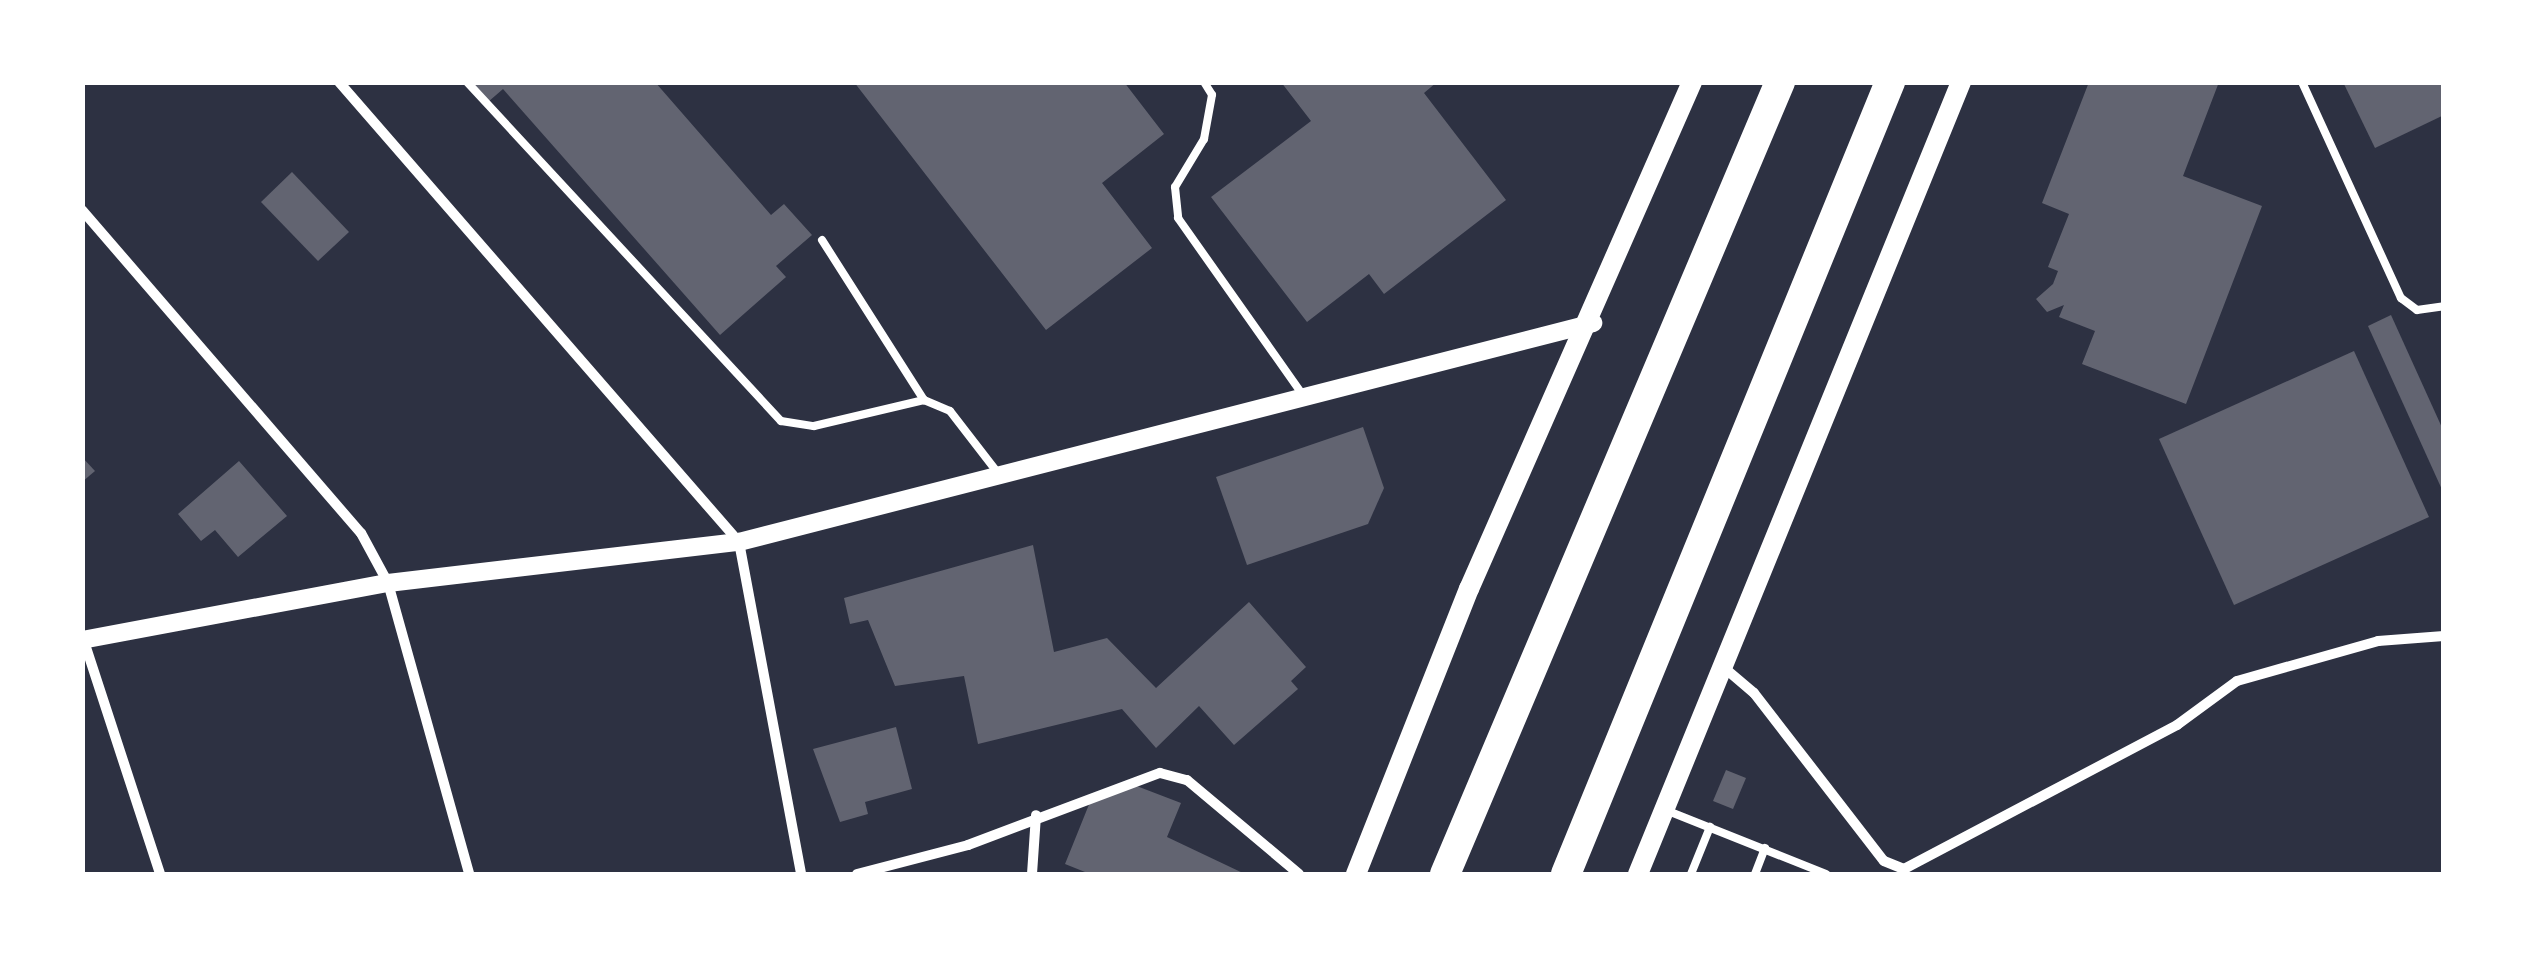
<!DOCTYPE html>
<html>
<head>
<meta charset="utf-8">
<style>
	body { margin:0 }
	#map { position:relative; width:2526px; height:957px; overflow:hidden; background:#2d3142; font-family:Arial,sans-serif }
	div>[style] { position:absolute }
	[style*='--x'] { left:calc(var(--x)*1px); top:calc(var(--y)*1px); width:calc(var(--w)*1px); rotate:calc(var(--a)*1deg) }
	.building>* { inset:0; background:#626471 }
	.service>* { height:8px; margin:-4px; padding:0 4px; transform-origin:4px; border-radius:4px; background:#fff }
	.minor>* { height:10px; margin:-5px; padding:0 5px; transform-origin:5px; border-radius:5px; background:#fff }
	.tertiary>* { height:18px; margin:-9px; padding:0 9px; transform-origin:9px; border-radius:9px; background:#fff }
	.secondary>* { height:20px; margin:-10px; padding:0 10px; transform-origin:10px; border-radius:10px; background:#fff }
	.motorway>* { height:30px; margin:-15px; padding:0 15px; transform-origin:15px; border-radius:15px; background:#fff }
	span { translate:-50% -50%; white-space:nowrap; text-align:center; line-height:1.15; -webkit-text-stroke:8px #fff; paint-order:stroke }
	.frame { position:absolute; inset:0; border:85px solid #fff; pointer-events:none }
</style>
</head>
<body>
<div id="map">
	<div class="building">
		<div style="clip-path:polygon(471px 82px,655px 82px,771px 215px,784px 204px,812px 235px,776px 266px,786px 277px,720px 335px,503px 89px,488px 102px)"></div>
		<div style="clip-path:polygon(854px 82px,1124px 82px,1164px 134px,1102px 183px,1152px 248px,1046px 330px)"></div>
		<div style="clip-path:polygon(1281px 82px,1437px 82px,1424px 93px,1506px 200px,1384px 294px,1369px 274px,1307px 322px,1211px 197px,1311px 121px)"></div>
		<div style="clip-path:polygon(2089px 82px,2219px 82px,2183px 176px,2262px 206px,2186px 404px,2082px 364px,2095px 331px,2059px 317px,2064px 305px,2047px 312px,2036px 299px,2053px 284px,2058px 271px,2048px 267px,2069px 214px,2042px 203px)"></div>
		<div style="clip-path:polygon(2343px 82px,2444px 82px,2444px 115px,2375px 148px)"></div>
		<div style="clip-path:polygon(292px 172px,349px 232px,318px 261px,261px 202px)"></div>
		<div style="clip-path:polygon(2391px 315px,2444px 432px,2444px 494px,2368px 326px)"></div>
		<div style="clip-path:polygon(2354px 351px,2429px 517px,2234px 605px,2159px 439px)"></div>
		<div style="clip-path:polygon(1363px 427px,1384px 488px,1368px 524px,1247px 565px,1216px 477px)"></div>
		<div style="clip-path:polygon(82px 457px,95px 471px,82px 482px)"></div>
		<div style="clip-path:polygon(239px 461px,287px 516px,238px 557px,215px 530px,201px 541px,178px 514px)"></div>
		<div style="clip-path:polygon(1033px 545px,1054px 652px,1107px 638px,1156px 688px,1249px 602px,1306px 667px,1291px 681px,1298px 689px,1234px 745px,1199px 706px,1156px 748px,1122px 709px,978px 744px,964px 676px,895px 686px,868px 620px,850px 624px,844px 598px)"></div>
		<div style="clip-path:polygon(896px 727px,912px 789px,865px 802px,868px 814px,840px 822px,813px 749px)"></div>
		<div style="clip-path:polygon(1726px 770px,1746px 778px,1733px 809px,1713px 801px)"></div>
		<div style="clip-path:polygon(1134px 785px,1181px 803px,1167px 837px,1245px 874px,1090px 874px,1065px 864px,1090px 802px)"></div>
	</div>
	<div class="service">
		<div style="--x:467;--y:82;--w:462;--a:47.2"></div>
		<div style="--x:781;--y:421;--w:33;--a:9"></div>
		<div style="--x:814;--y:426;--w:113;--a:-13.3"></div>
		<div style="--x:924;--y:400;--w:28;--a:23"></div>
		<div style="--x:950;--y:411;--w:78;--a:52.3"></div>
		<div style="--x:1204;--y:82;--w:15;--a:58"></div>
		<div style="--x:1212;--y:95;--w:45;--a:100.3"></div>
		<div style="--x:1204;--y:139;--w:56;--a:121.1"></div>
		<div style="--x:1175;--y:187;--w:31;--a:84"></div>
		<div style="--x:1178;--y:218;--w:215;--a:54.8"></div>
		<div style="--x:2302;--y:82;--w:238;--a:65.4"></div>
		<div style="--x:2401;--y:298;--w:20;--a:37"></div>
		<div style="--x:2417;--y:310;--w:27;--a:-8"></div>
		<div style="--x:822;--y:240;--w:190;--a:57.5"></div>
		<div style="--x:1668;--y:811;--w:170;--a:21.7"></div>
		<div style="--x:1691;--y:874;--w:51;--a:-68"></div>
		<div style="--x:1755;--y:874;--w:28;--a:-69"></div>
	</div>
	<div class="minor">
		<div style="--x:339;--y:82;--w:610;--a:48.99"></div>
		<div style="--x:739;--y:542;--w:338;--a:79.4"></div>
		<div style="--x:82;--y:210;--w:427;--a:49.2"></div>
		<div style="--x:361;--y:533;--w:57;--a:61.6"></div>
		<div style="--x:388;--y:583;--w:302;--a:74.4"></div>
		<div style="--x:83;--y:638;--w:248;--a:71.9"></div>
		<div style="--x:1721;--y:665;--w:43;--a:40.3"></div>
		<div style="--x:1754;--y:693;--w:212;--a:52.3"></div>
		<div style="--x:1884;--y:861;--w:22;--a:22"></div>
		<div style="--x:1904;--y:869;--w:309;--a:-27.8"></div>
		<div style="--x:2177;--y:725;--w:74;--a:-36.3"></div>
		<div style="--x:2237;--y:681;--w:147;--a:-15.8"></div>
		<div style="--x:2378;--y:641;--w:66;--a:-4.3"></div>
		<div style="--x:857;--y:874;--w:115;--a:-14.6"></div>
		<div style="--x:968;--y:845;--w:205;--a:-20.6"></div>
		<div style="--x:1160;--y:773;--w:28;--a:15"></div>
		<div style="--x:1187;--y:780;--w:146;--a:40"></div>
		<div style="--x:1032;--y:874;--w:59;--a:-86.1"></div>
	</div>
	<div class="tertiary">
		<div style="--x:82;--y:640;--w:311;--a:-10.6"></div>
		<div style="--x:388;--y:583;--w:353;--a:-6.7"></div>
		<div style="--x:739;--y:542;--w:882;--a:-14.38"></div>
	</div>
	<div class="secondary">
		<div style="--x:1356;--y:874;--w:307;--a:-68.4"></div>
		<div style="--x:1469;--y:589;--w:554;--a:-66.26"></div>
		<div style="--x:1638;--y:874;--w:855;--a:-67.81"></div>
	</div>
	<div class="motorway">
		<div style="--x:1445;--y:874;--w:860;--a:-67.07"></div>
		<div style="--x:1566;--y:874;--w:856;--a:-67.75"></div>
	</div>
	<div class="frame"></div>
</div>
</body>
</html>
